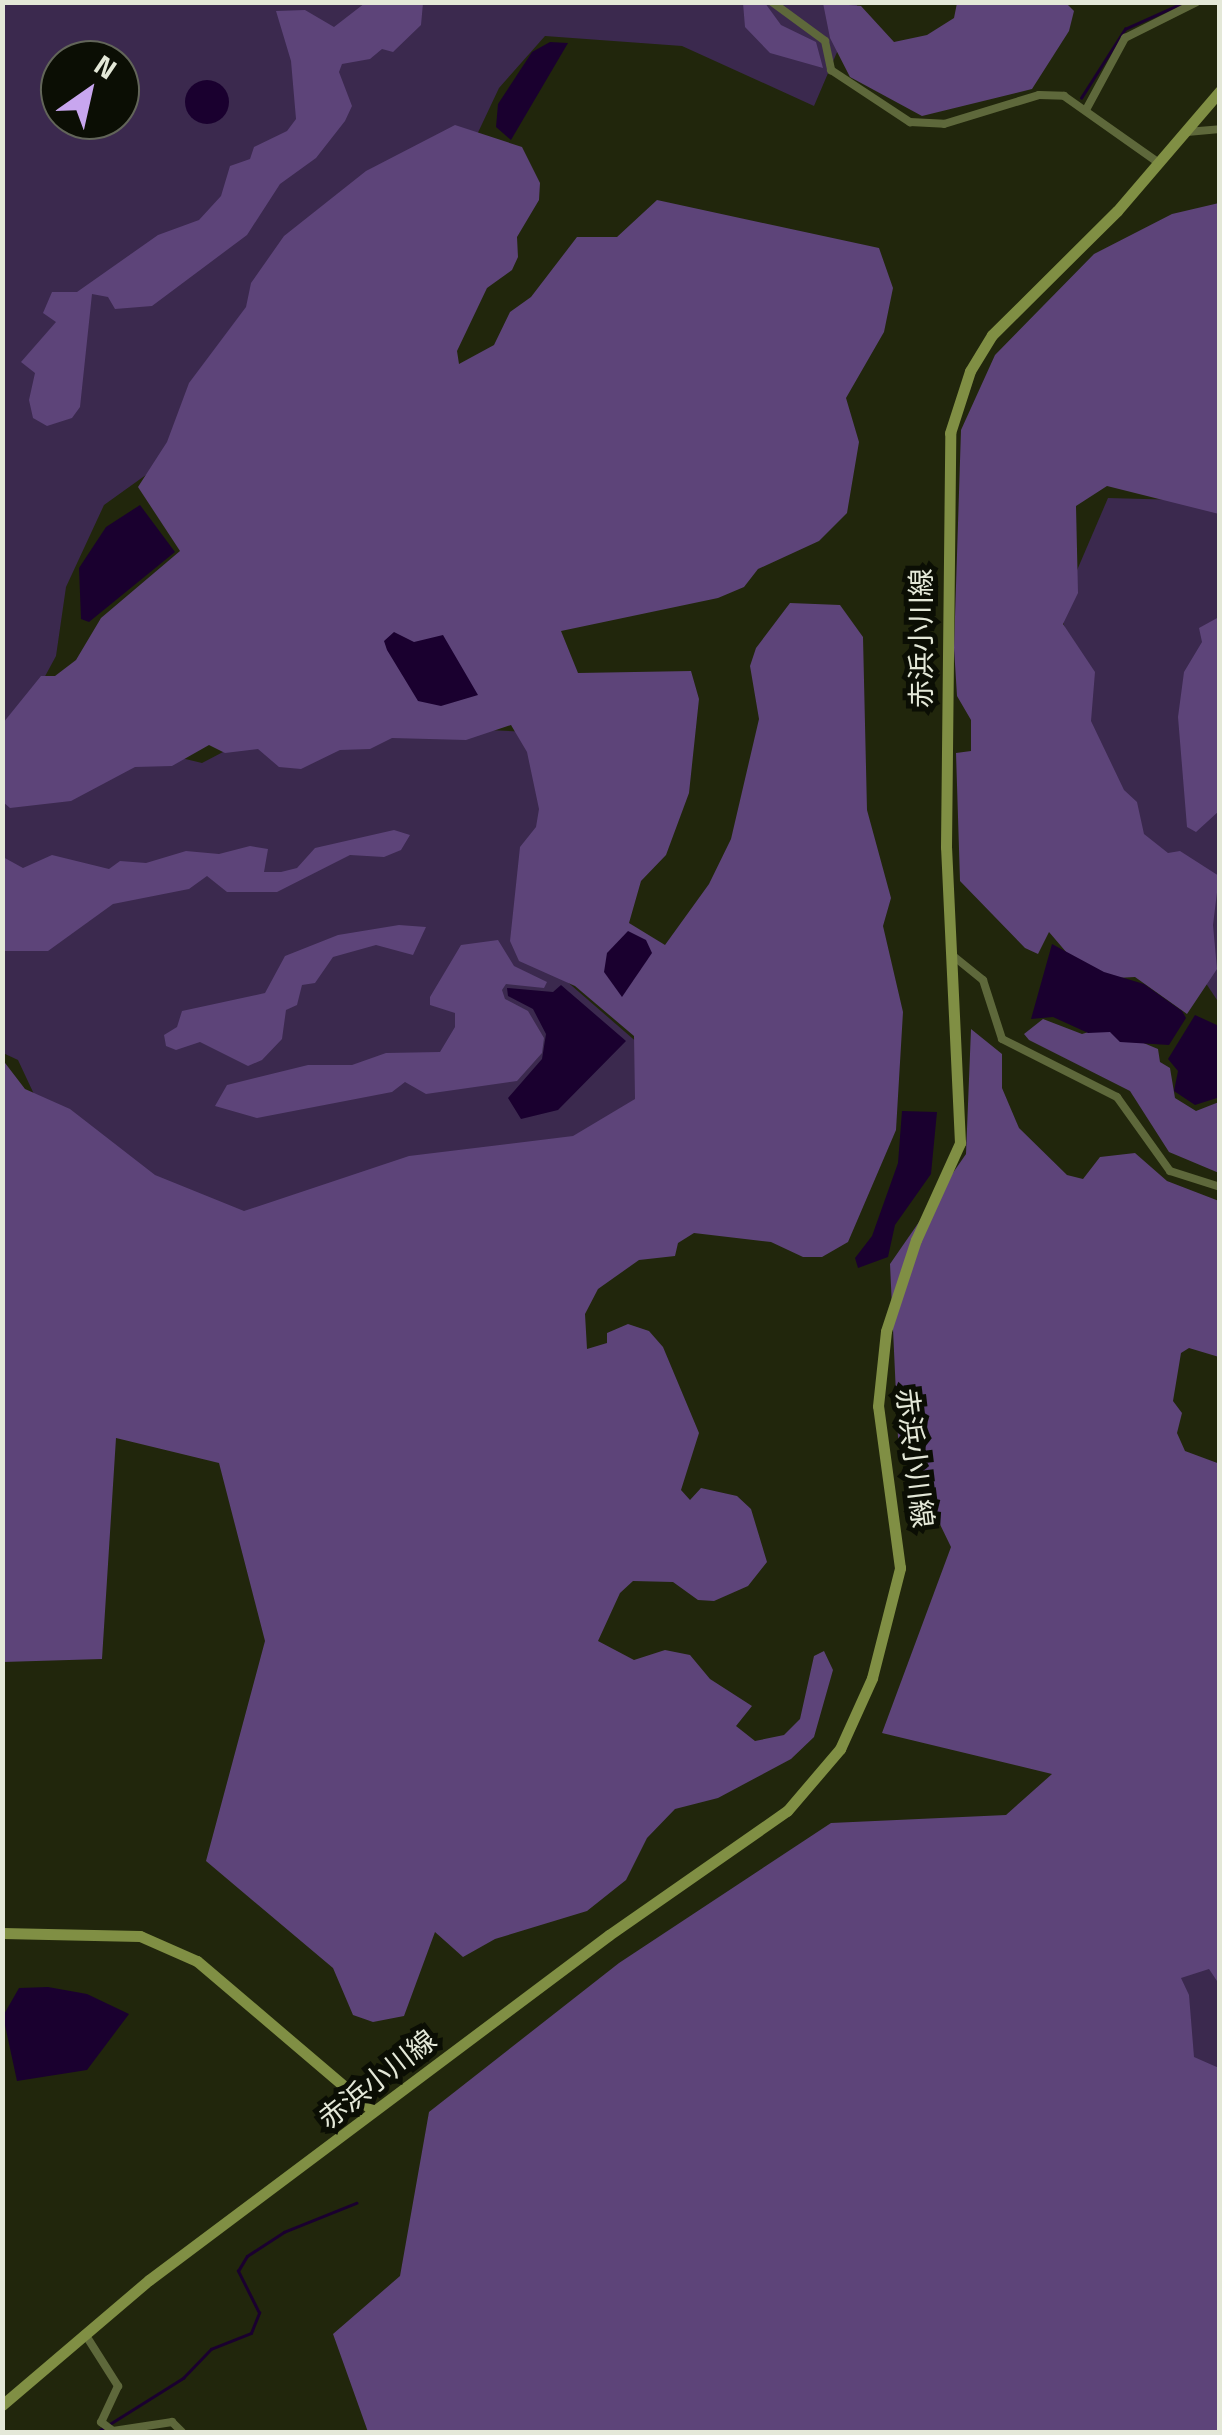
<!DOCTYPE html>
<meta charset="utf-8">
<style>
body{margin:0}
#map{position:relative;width:1222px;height:2435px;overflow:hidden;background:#21260c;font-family:"Titillium Web","Noto Sans JP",sans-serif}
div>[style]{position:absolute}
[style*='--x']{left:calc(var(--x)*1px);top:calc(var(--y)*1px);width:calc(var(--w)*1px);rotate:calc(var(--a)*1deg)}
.green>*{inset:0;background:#3b294e}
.forest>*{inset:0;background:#5d4479}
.water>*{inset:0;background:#1a002f}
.round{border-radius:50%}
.stream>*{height:2.5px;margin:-1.25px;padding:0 1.25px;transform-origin:1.25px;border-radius:1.25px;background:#1a002f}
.street>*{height:8px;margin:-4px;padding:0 4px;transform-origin:4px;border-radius:4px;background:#5e683b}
.secondary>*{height:11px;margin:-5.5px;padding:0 5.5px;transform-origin:5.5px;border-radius:5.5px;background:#808f44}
span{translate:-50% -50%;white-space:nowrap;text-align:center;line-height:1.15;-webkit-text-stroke:10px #0b0e04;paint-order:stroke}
.street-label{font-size:28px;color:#e4e8d8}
.frame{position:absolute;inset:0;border:5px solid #e4e8d8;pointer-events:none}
.north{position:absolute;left:40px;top:40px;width:100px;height:100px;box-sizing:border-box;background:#0b0e04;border:2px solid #626559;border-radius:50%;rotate:34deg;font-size:28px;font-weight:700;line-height:40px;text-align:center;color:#e4e8d8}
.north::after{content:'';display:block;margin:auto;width:35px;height:45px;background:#c8a6ef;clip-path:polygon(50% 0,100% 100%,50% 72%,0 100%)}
</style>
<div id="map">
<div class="green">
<div style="clip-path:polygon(evenodd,3px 3px,858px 3px,814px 106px,682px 46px,545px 36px,499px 88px,474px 141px,157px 467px,104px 505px,66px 587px,56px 656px,3px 754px,3px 3px,60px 60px,120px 60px,120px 120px,60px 120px,60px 60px)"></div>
<div style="clip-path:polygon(1108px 498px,1219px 501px,1219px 1003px,1127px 864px,1060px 610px)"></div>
<div style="clip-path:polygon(282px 721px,530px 732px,545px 780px,549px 966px,647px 1051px,640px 1098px,570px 1144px,235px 1235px,40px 1107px,18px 1060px,3px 1053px,3px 803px,94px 737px,202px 763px)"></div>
<div style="clip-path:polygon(1171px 1958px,1219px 1967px,1219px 2104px,1199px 2094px)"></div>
</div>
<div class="forest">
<div style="clip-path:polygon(365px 3px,423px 3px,421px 25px,393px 52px,382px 49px,370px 59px,342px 64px,339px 72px,352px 106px,345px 121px,316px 158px,280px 184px,247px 235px,152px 306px,115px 309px,108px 297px,92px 294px,80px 407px,72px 418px,47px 426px,33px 418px,29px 400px,35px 373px,21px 362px,56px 322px,43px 313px,52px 292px,77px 292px,158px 235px,199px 220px,221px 196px,230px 166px,250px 159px,254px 147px,287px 131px,296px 119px,291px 61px,276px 11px,305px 10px,334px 27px)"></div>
<div style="clip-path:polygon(743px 3px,765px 3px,781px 25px,816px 42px,823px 68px,770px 53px,745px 27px)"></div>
<div style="clip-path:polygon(823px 3px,861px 6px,894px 42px,927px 35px,954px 18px,957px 3px,1066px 3px,1074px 11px,1069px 31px,1032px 89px,922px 116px,850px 77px,830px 38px)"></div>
<div style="clip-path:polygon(455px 125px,522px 147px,540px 183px,539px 200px,517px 237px,518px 257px,512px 270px,487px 288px,457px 351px,459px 364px,494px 345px,510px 312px,531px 297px,577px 237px,617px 237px,657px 200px,879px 248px,893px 288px,884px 332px,846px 398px,859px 442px,847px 513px,819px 541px,758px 569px,744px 587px,718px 598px,561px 631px,578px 673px,691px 671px,699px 699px,689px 793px,666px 855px,641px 881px,629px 923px,665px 945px,709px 884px,731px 839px,759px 719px,750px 666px,756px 648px,790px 603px,840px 605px,863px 637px,867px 810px,891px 898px,883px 926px,903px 1012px,896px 1130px,848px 1242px,822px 1257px,803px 1257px,771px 1242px,694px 1233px,678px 1243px,675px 1256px,639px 1260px,598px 1289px,585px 1314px,587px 1349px,607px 1343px,607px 1333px,628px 1324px,649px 1331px,663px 1347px,699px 1433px,681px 1490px,690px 1500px,701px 1488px,737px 1496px,751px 1509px,767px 1562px,748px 1586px,714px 1601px,698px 1600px,673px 1582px,633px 1581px,620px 1593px,598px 1641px,634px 1660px,665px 1650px,690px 1655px,710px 1679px,752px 1706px,736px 1726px,755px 1741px,784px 1735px,800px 1719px,814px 1656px,824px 1651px,833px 1670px,814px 1737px,791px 1759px,718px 1798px,675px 1809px,647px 1838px,626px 1880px,587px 1911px,495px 1939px,463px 1957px,435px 1932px,404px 2016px,373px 2022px,353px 2015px,333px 1968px,206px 1861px,265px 1641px,219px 1463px,116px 1438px,102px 1659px,3px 1662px,2px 1059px,25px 1089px,70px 1109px,155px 1175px,244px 1211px,409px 1156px,573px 1136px,635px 1099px,634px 1036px,575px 986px,519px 961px,510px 941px,520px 847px,536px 827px,539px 809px,527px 752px,511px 725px,466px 740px,392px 738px,370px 749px,340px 750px,301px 769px,279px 767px,258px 749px,225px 753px,209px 745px,172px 766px,135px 767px,71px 801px,10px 808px,3px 802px,3px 723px,41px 676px,55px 676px,76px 660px,101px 618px,180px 551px,138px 487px,167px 442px,189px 383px,246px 307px,251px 283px,284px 236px,366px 171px)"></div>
<div style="clip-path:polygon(1219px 203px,1219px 514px,1107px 486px,1076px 506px,1078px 593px,1063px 624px,1095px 672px,1091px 721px,1124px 790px,1137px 802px,1144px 834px,1168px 853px,1180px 851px,1219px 876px,1213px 925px,1217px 969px,1187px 1014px,1135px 977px,1116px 978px,1073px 960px,1049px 932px,1038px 954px,1025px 948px,960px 881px,956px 753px,971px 751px,971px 720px,957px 696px,954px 648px,961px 430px,995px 355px,1094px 254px,1172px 214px)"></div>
<div style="clip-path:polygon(1219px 617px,1219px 811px,1196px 832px,1187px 827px,1178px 717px,1184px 672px,1202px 642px,1199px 628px)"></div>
<div style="clip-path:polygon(394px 830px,410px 835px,401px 850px,384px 857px,350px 855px,277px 892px,227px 892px,207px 876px,189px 889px,113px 904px,48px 951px,3px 951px,3px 857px,23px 868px,52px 855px,109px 869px,120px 861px,146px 863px,186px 851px,219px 854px,250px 846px,268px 849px,264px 872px,281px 872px,297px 868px,315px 848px)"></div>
<div style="clip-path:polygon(399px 925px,426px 927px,413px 955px,376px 945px,333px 957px,315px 983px,302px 985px,297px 1005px,286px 1010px,282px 1039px,262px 1060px,248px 1066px,200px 1042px,176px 1050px,166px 1046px,164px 1035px,177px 1027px,182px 1011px,265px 993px,285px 956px,338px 935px)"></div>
<div style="clip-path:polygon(498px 940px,514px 966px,547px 982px,544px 988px,506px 984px,502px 990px,505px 999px,528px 1011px,544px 1038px,542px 1053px,517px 1081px,426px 1094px,405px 1082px,392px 1092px,257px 1118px,215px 1106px,227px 1085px,308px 1065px,352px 1065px,386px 1053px,440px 1052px,455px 1027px,455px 1013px,430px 1005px,430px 997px,461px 945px)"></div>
<div style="clip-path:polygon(1043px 1019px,1082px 1034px,1105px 1027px,1158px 1049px,1160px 1062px,1170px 1068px,1175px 1098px,1196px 1111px,1219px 1102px,1219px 1173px,1169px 1152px,1130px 1091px,1029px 1040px,1024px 1034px)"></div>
<div style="clip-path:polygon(971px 1029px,1002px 1054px,1002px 1088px,1019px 1128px,1067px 1175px,1083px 1179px,1100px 1157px,1135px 1153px,1167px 1181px,1219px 1201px,1219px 1357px,1189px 1348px,1181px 1353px,1173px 1401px,1182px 1413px,1177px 1433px,1185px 1451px,1220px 1464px,1219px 1984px,1209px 1969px,1181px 1978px,1189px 1995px,1194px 2057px,1219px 2068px,1219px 2432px,368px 2432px,333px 2334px,400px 2276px,429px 2112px,619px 1963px,831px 1823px,1006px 1815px,1052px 1774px,882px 1733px,951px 1547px,898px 1438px,890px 1264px,966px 1154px)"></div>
</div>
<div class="water">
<div style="clip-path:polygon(550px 42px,568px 43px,511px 140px,496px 127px,498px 104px,532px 52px)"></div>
<div class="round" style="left:185px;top:80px;width:44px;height:44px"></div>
<div style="clip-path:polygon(140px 505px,175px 552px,89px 622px,81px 619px,79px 568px,106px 527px)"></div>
<div style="clip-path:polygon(394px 632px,414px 642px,443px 635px,478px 695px,441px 706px,418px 701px,387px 650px,384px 641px)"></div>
<div style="clip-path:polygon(628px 931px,646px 940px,652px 953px,622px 997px,604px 972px,607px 953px)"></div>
<div style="clip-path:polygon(1052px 944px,1104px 972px,1144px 984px,1182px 1011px,1186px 1018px,1169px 1045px,1120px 1042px,1110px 1032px,1088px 1033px,1053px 1017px,1031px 1019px)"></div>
<div style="clip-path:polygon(561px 985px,626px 1041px,558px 1110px,521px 1119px,508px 1098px,542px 1059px,546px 1034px,533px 1009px,508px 996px,507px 988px,553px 992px)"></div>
<div style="clip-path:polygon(1195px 1015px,1219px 1026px,1220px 1097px,1195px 1105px,1174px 1091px,1178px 1071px,1168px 1059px)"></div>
<div style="clip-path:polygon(902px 1111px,937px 1112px,931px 1174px,895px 1225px,888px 1257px,858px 1268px,855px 1258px,872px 1236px,898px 1163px)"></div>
<div style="clip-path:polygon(48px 1987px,87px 1994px,129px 2014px,87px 2070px,17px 2081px,3px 2016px,19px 1988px)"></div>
</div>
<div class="stream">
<div style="--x:1081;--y:98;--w:82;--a:-57.5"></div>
<div style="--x:1125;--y:29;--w:66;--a:-24.2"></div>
<div style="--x:97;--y:2432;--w:102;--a:-32.1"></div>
<div style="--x:183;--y:2378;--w:40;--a:-46"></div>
<div style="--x:211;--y:2349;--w:43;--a:-21.8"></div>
<div style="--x:251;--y:2333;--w:22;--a:-68"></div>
<div style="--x:259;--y:2313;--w:47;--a:-116.6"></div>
<div style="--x:238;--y:2271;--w:17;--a:-59"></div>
<div style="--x:247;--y:2256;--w:44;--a:-33"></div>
<div style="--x:284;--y:2232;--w:78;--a:-21.9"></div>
</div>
<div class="street">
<div style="--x:772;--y:2;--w:66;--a:36.3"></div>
<div style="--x:825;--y:41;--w:30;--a:78"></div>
<div style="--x:831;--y:70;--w:95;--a:33.4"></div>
<div style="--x:910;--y:122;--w:34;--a:3"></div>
<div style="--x:944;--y:124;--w:99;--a:-17"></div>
<div style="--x:1039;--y:95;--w:25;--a:2"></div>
<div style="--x:1064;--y:96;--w:116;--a:35.2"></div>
<div style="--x:1087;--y:108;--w:80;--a:-61.5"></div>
<div style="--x:1125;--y:38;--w:80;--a:-26.6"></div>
<div style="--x:1187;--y:132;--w:33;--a:-5"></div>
<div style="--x:952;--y:955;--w:40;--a:39"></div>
<div style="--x:983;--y:980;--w:62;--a:72.1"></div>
<div style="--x:1002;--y:1039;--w:129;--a:26.8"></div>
<div style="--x:1117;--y:1097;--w:91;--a:54.4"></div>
<div style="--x:1170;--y:1171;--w:52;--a:17.7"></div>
<div style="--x:85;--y:2334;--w:62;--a:57.6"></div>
<div style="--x:118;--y:2386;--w:40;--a:115"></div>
<div style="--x:101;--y:2422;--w:15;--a:37"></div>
<div style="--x:113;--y:2431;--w:60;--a:-8.7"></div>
<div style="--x:172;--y:2422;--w:14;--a:45"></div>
</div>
<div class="secondary">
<div style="--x:2;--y:1933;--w:138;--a:1.2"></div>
<div style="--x:140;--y:1936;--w:62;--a:23.7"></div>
<div style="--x:197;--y:1961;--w:231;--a:40.4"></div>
<div style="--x:2;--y:2405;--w:193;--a:-40.4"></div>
<div style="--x:149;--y:2280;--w:575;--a:-36.87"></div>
<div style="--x:609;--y:1935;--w:217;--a:-34.9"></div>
<div style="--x:787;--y:1811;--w:82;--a:-49.5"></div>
<div style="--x:840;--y:1749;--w:78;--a:-65.7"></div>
<div style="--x:872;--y:1678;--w:114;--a:-75.7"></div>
<div style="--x:900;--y:1568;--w:163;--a:-97.7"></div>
<div style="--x:878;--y:1406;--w:75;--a:-83.9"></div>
<div style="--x:886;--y:1331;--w:96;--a:-71.8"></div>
<div style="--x:916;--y:1240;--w:107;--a:-65.6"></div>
<div style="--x:960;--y:1143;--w:296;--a:-92.7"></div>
<div style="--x:946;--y:847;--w:414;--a:-89.4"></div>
<div style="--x:950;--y:433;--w:65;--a:-72.1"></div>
<div style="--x:970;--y:371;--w:42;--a:-58.6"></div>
<div style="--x:992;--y:335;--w:176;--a:-44.8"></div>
<div style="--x:1117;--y:211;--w:158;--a:-49.4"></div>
</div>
<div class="street-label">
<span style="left:921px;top:638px;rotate:-90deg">赤浜小川線</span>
<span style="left:915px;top:1458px;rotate:83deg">赤浜小川線</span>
<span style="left:377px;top:2079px;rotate:-38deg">赤浜小川線</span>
</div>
<div class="frame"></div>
<div class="north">N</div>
</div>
